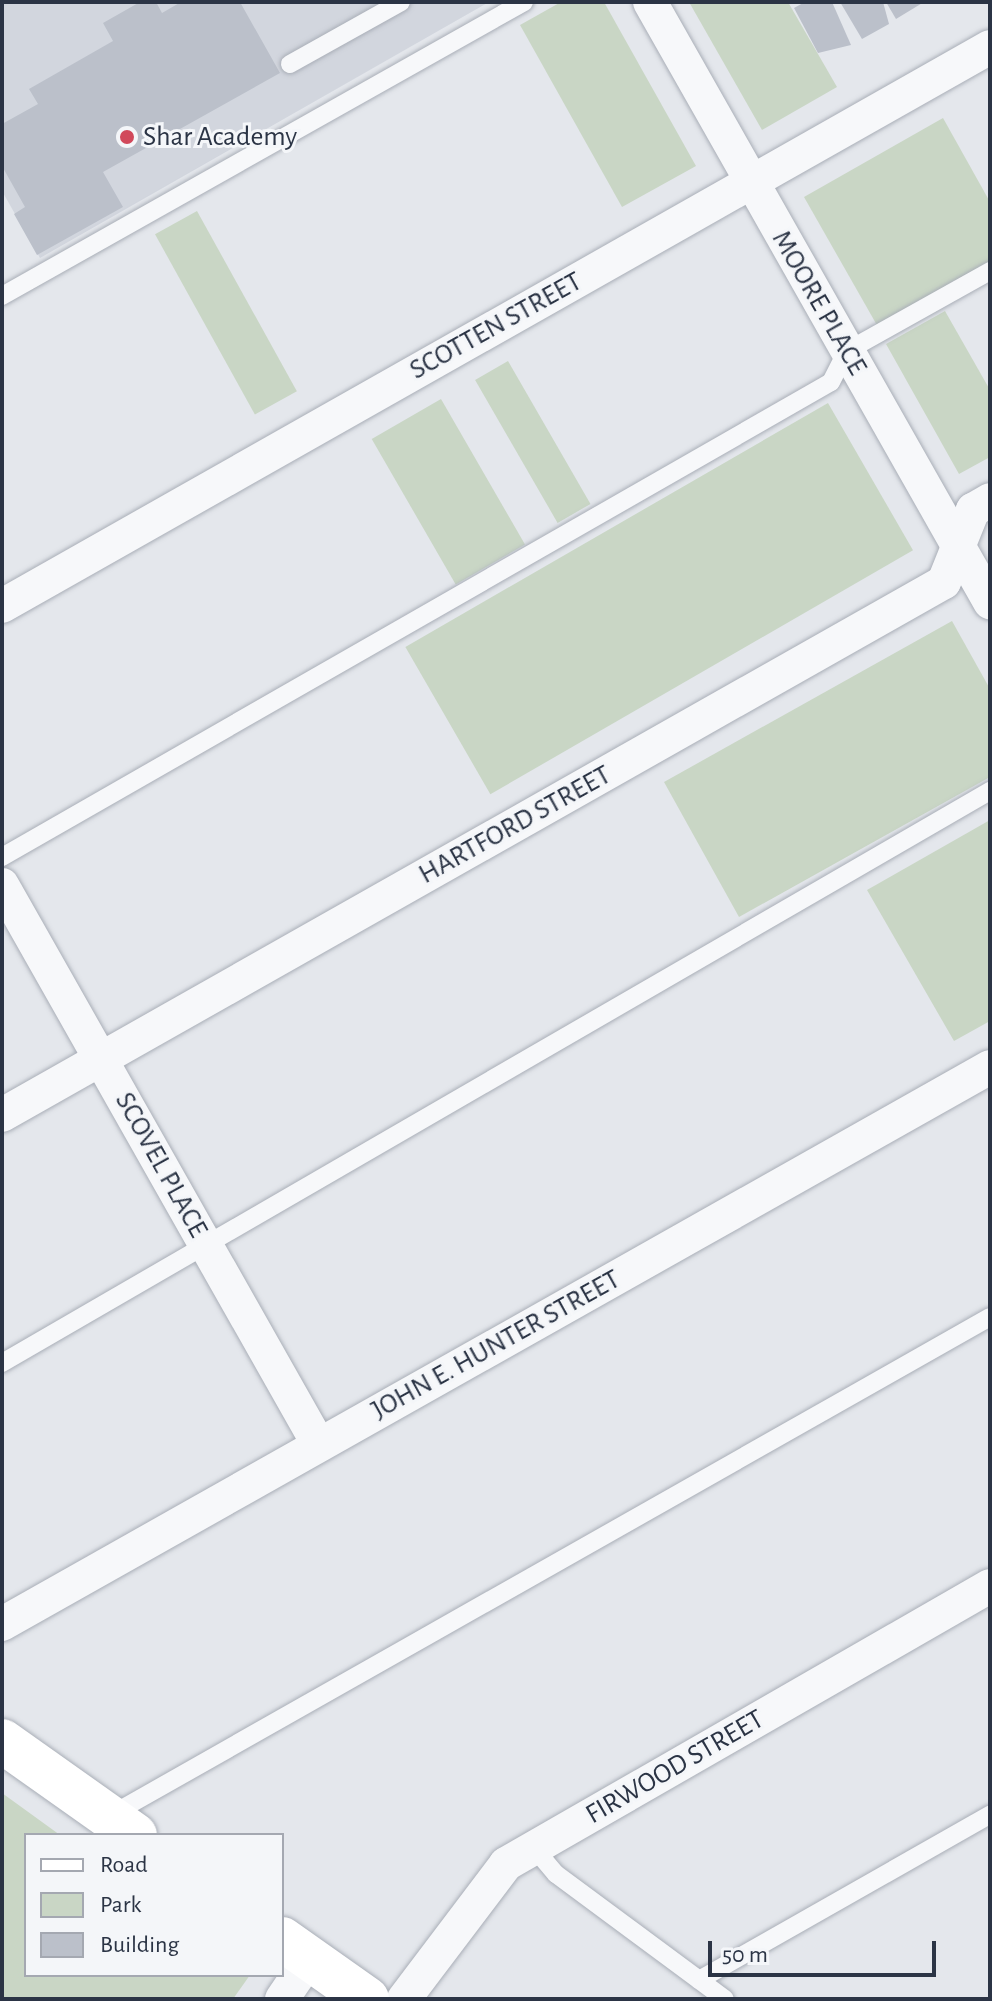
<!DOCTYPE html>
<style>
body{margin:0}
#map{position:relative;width:992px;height:2001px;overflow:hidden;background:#e4e7ec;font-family:"Alegreya Sans",sans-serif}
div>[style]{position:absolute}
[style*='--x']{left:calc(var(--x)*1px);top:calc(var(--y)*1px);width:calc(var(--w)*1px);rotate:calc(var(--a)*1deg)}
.built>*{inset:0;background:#d2d6de}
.green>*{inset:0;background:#c9d6c5;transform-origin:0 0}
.building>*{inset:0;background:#bbc0ca}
.roads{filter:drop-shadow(0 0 2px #a9aeb7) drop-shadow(0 0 2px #a9aeb7)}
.lane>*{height:18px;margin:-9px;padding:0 9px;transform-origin:9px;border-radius:9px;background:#f7f8fa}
.street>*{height:34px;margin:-17px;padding:0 17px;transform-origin:17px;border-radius:17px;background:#f7f8fa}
.secondary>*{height:44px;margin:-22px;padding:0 22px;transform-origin:22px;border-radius:22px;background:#fff}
.dots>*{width:22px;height:22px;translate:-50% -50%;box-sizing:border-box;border:4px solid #f4f6f9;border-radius:50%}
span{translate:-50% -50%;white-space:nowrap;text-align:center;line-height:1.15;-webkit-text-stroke:6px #f4f6f9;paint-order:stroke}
.poi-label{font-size:28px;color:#2b3445}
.left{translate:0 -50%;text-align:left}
.street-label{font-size:28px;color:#2b3445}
.frame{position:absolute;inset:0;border:4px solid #2b3445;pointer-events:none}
.legend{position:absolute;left:24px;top:1833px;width:260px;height:144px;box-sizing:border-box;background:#f4f6f9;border:2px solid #a4a8b1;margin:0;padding:10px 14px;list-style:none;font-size:24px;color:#2b3445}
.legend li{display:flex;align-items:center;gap:16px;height:40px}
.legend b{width:40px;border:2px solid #a4a8b1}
.scale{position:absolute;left:708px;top:1941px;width:228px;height:36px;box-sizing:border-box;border:4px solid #2b3445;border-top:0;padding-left:10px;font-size:24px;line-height:28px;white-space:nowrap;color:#2b3445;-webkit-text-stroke:6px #f4f6f9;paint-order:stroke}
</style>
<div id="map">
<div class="built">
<div style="clip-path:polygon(2px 2px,489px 2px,40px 258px,2px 191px)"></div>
</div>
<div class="green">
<div style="clip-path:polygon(561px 2px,604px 2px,696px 166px,622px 207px,520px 25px)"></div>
<div style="clip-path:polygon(689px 2px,788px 2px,837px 87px,762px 130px)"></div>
<div style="clip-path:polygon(943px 118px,990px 202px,990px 262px,878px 327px,804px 197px)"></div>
<div style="left:197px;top:211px;width:206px;height:48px;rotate:61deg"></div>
<div style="clip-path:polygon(945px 311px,990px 390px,990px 457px,959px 474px,886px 344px)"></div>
<div style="left:508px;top:361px;width:165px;height:38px;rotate:60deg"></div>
<div style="left:441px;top:399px;width:168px;height:80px;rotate:60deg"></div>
<div style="left:828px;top:403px;width:170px;height:488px;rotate:60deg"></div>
<div style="clip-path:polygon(952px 621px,990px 689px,990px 777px,739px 917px,664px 782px)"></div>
<div style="clip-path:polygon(990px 820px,990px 1021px,954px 1041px,867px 890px)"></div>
<div style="clip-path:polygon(2px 1793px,60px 1835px,26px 1835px,26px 1975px,250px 1975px,233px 1999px,2px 1999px)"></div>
</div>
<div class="building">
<div style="clip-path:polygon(140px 2px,156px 2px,162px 13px,181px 2px,240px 2px,280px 73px,103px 172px,123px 207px,37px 255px,14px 214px,25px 207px,2px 166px,2px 124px,38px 104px,29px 89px,113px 41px,103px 23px)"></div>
<div style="clip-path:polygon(805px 2px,832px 2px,851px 45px,818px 53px,794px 8px)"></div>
<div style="clip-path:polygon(840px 2px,883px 2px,889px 24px,862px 39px)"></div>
<div style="clip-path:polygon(886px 2px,924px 2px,896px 19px)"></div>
</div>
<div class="roads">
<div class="lane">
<div style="--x:290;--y:64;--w:127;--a:-29.2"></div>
<div style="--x:2;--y:296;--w:599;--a:-29.39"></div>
<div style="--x:2;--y:857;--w:955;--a:-29.81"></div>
<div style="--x:831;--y:382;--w:35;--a:-63"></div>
<div style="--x:847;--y:351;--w:164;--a:-29.2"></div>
<div style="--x:2;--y:1363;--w:1142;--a:-30.07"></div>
<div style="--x:111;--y:1815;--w:1010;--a:-29.53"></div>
<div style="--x:534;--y:1848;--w:34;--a:50"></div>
<div style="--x:556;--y:1874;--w:210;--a:36.5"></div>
<div style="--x:699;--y:1980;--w:335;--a:-29.6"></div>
</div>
<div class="street">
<div style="--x:650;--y:2;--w:690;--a:60.46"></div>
<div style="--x:2;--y:606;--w:1135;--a:-29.5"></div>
<div style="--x:2;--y:885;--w:643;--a:60.49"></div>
<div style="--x:2;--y:1115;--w:1082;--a:-29.5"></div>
<div style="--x:944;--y:582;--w:78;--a:-68.1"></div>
<div style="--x:973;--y:510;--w:20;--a:-30"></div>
<div style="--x:2;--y:1624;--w:1134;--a:-29.41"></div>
<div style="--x:282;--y:1999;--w:50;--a:-55.7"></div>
<div style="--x:404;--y:1999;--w:169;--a:-52.9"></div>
<div style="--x:506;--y:1864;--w:558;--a:-29.87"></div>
</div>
<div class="secondary">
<div style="--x:2;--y:1741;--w:163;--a:35.3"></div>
<div style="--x:282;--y:1939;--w:104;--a:35.2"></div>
</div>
</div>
<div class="dots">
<div style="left:127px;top:137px;background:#d1495b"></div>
</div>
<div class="poi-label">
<span class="left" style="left:143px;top:137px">Shar Academy</span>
</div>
<div class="street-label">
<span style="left:819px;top:303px;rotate:60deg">MOORE PLACE</span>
<span style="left:496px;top:326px;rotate:-29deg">SCOTTEN STREET</span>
<span style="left:515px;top:825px;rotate:-29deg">HARTFORD STREET</span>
<span style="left:161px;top:1165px;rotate:61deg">SCOVEL PLACE</span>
<span style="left:496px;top:1345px;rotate:-29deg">JOHN E. HUNTER STREET</span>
<span style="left:675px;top:1767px;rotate:-30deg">FIRWOOD STREET</span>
</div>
<div class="frame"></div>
<ul class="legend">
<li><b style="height:10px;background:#fff"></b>Road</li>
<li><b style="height:22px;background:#c9d6c5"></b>Park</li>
<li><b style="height:22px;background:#bbc0ca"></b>Building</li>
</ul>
<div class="scale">50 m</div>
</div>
